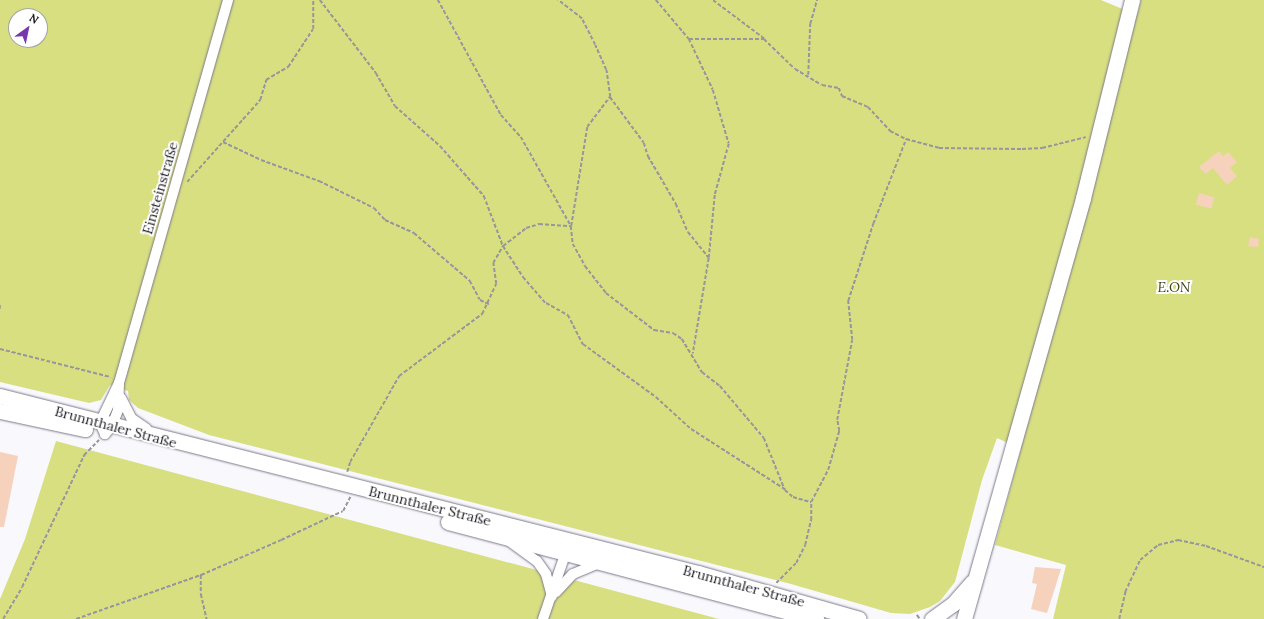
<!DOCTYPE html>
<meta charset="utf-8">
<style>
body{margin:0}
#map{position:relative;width:1264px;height:619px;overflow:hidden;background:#f9f8fc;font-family:Lora,serif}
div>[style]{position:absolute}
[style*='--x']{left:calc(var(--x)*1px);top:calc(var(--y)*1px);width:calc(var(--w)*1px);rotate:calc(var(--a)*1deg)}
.green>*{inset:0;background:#d8df81}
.building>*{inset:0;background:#f6d1bc;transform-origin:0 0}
.path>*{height:1.5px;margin-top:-0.75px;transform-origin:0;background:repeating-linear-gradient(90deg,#97969b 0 4px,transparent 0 6px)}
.roads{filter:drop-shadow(0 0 1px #7c7889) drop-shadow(0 0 1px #7c7889)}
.street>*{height:10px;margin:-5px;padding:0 5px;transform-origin:5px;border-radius:5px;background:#fff}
.secondary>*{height:15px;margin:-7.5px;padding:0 7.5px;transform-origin:7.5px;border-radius:7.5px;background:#fff}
span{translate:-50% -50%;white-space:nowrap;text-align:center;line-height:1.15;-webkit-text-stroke:4px #fff;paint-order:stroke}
.street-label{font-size:14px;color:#1c1b21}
.park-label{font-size:14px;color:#414318;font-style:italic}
.north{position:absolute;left:8px;top:8px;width:40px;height:40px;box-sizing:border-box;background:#fff;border:1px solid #a4a4a6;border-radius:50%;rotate:33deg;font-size:11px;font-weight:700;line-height:16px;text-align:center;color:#1c1b21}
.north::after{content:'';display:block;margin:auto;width:14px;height:18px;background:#7738ad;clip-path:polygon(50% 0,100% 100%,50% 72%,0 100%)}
</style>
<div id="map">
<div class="green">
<div style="clip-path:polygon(evenodd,0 0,1101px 0,1137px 15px,1141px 0,1264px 0,1264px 619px,1053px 619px,1066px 565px,995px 545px,1021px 449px,997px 438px,982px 480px,955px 582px,940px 601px,930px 607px,910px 614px,891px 613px,791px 584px,209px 435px,138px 408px,129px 400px,128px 391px,110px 385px,101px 400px,89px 403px,0 382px,0 0,16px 16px,40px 16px,40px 40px,16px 40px,16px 16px)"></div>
<div style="clip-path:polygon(56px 441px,719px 619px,0 619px,0 599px,25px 539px)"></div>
</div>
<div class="building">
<div style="clip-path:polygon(1219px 151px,1223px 156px,1228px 152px,1237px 162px,1230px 168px,1237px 176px,1227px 185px,1213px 168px,1206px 174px,1199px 167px)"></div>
<div style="left:1199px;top:193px;width:16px;height:12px;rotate:15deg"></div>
<div style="clip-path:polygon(1250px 237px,1259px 239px,1258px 247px,1248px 246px)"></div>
<div style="clip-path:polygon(0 452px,18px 456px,4px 527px,0 527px)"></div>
<div style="clip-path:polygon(1035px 567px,1061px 569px,1047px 613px,1031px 609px,1037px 584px,1032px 583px)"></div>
</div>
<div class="path">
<div style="--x:320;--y:0;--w:92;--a:52.5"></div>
<div style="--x:376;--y:73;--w:38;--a:60"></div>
<div style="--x:395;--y:106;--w:60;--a:41.6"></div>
<div style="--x:440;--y:146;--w:67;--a:48.7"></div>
<div style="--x:484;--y:196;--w:53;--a:69.2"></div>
<div style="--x:503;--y:246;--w:37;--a:57"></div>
<div style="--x:523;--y:277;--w:35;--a:49"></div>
<div style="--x:546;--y:303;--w:25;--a:29"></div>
<div style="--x:568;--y:315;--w:33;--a:63"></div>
<div style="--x:583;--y:344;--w:90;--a:36"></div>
<div style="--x:656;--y:397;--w:47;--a:42.4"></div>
<div style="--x:691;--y:429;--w:112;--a:32.6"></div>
<div style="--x:438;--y:0;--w:131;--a:61.3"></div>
<div style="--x:501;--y:115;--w:30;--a:48"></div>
<div style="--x:521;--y:137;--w:102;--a:60.7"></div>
<div style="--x:571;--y:226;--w:18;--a:84"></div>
<div style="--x:573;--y:244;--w:25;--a:61"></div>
<div style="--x:585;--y:266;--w:34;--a:52"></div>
<div style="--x:606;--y:293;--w:61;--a:37.6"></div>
<div style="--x:654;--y:330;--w:19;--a:9"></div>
<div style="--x:673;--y:333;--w:11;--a:34"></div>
<div style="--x:682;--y:339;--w:39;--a:59"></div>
<div style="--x:702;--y:372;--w:23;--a:38"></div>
<div style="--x:720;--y:386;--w:68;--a:49.8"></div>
<div style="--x:764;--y:438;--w:56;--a:68"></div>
<div style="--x:785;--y:490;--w:11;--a:41"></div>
<div style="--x:793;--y:497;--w:19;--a:16"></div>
<div style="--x:811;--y:502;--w:36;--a:-62"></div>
<div style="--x:828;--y:470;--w:41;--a:-74.2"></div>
<div style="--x:839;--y:431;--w:11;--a:-100"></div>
<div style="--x:837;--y:420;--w:81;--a:-79.4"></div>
<div style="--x:852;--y:340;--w:39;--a:-96"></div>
<div style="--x:848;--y:301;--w:81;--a:-72"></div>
<div style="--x:873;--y:224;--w:91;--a:-68.8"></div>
<div style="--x:656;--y:0;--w:51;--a:49.8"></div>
<div style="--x:689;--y:39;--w:56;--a:64.8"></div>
<div style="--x:713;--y:90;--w:56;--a:73.5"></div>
<div style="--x:729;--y:144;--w:53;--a:105.4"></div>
<div style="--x:715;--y:195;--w:63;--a:95.4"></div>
<div style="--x:709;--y:258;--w:97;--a:99.5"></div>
<div style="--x:689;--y:39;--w:75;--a:0"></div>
<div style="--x:764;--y:39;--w:65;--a:-143.1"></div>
<div style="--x:764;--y:39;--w:43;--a:44.1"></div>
<div style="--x:795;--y:69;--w:31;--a:31"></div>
<div style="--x:822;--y:85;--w:17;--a:10"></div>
<div style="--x:839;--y:88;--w:9;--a:69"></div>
<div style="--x:842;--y:96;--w:28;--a:23"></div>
<div style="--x:868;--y:107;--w:33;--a:47"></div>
<div style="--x:890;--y:131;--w:18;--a:27"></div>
<div style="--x:906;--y:139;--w:34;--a:15"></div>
<div style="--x:939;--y:148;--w:83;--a:0.7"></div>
<div style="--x:1022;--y:149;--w:20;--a:-3"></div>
<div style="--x:1042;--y:148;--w:45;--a:-14"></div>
<div style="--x:808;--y:75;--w:51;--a:-87.8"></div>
<div style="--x:810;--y:24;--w:25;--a:-74"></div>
<div style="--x:610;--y:97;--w:57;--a:53.5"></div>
<div style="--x:644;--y:143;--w:14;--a:73"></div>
<div style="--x:648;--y:156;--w:56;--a:59.7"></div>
<div style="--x:676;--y:204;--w:30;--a:67"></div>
<div style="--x:688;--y:232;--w:33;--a:51"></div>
<div style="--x:223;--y:142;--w:42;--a:25.3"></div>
<div style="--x:261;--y:160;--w:62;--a:19.9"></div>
<div style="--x:319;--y:181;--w:61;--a:26.1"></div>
<div style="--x:374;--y:208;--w:16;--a:47"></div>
<div style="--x:385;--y:220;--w:32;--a:24"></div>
<div style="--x:414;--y:233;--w:74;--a:40.6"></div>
<div style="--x:470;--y:281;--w:21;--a:62"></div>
<div style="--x:480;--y:300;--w:10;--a:24"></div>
<div style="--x:187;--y:182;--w:110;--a:-48.3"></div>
<div style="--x:260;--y:100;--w:21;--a:-73"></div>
<div style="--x:266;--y:80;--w:26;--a:-31"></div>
<div style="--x:288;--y:67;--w:45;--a:-56.7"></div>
<div style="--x:313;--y:29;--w:29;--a:-90"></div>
<div style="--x:0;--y:305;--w:4;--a:90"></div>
<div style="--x:0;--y:349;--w:114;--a:14.2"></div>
<div style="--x:347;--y:472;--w:10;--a:-73"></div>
<div style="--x:350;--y:462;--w:99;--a:-60.3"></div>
<div style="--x:399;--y:376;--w:104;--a:-36.8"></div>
<div style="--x:482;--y:314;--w:33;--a:-65"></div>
<div style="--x:496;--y:284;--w:21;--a:-98"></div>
<div style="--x:493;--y:263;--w:20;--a:-60"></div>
<div style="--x:503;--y:246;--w:29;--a:-38"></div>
<div style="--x:526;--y:228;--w:14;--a:-17"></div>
<div style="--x:539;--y:224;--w:32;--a:4"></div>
<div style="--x:571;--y:226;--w:100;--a:-80.8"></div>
<div style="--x:587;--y:127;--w:38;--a:-53"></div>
<div style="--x:610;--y:97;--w:27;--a:-98"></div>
<div style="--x:606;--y:70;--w:27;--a:-114"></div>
<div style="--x:595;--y:45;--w:29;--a:-117"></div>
<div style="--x:582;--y:19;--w:31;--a:-142"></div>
<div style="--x:201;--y:575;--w:19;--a:90"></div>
<div style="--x:201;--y:594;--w:26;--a:77"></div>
<div style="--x:776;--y:583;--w:28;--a:-45"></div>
<div style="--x:796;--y:563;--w:20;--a:-63"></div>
<div style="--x:805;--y:545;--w:26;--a:-77"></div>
<div style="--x:811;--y:520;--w:18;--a:-90"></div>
<div style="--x:917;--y:615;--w:5;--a:53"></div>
<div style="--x:3;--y:619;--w:37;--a:-59"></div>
<div style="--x:22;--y:587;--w:146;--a:-64.8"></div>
<div style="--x:84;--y:455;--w:21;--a:-45"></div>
<div style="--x:76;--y:619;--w:133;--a:-19.4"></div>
<div style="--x:201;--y:575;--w:87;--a:-23.6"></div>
<div style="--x:281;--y:540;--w:68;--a:-25.1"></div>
<div style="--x:343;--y:511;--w:16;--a:-63"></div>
<div style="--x:1119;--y:619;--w:28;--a:-77"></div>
<div style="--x:1125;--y:592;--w:35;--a:-65"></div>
<div style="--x:1140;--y:560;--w:23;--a:-40"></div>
<div style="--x:1158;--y:545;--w:21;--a:-14"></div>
<div style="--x:1178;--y:540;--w:29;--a:12"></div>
<div style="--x:1206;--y:546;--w:62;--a:19.9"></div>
</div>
<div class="roads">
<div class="street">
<div style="--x:119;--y:383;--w:27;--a:92"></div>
<div style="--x:118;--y:410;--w:17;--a:111"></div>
<div style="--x:112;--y:426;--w:11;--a:131"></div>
<div style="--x:105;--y:434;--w:12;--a:-114"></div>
<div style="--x:100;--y:423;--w:44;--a:-64.6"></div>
<div style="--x:119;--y:383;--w:398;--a:-74.1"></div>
<div style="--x:121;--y:398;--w:22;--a:63"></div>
<div style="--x:131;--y:418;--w:19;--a:35"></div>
<div style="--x:505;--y:538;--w:39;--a:36"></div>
<div style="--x:537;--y:561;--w:16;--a:55"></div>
<div style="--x:546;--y:574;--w:23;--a:75"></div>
<div style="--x:556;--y:592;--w:25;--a:-47"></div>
<div style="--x:573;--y:574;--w:28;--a:-23"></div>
<div style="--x:543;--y:619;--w:74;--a:-71.1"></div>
</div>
<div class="secondary">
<div style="--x:0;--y:396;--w:720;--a:14.23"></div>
<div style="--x:698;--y:573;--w:167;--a:15.9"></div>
<div style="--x:0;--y:411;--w:87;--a:12"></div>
<div style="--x:448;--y:522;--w:381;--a:14.8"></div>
<div style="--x:932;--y:619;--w:26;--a:-36"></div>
<div style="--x:953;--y:604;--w:29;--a:-49"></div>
<div style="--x:964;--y:619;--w:437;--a:-74.2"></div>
<div style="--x:1083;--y:198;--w:204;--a:-76.1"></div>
</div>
</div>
<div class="street-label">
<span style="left:160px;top:188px;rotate:-74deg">Einsteinstraße</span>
<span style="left:116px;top:427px;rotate:15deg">Brunnthaler Straße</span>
<span style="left:430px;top:506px;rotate:14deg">Brunnthaler Straße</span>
<span style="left:744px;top:586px;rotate:15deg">Brunnthaler Straße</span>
</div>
<div class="park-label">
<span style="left:1174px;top:287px">E.ON</span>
</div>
<div class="north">N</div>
</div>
